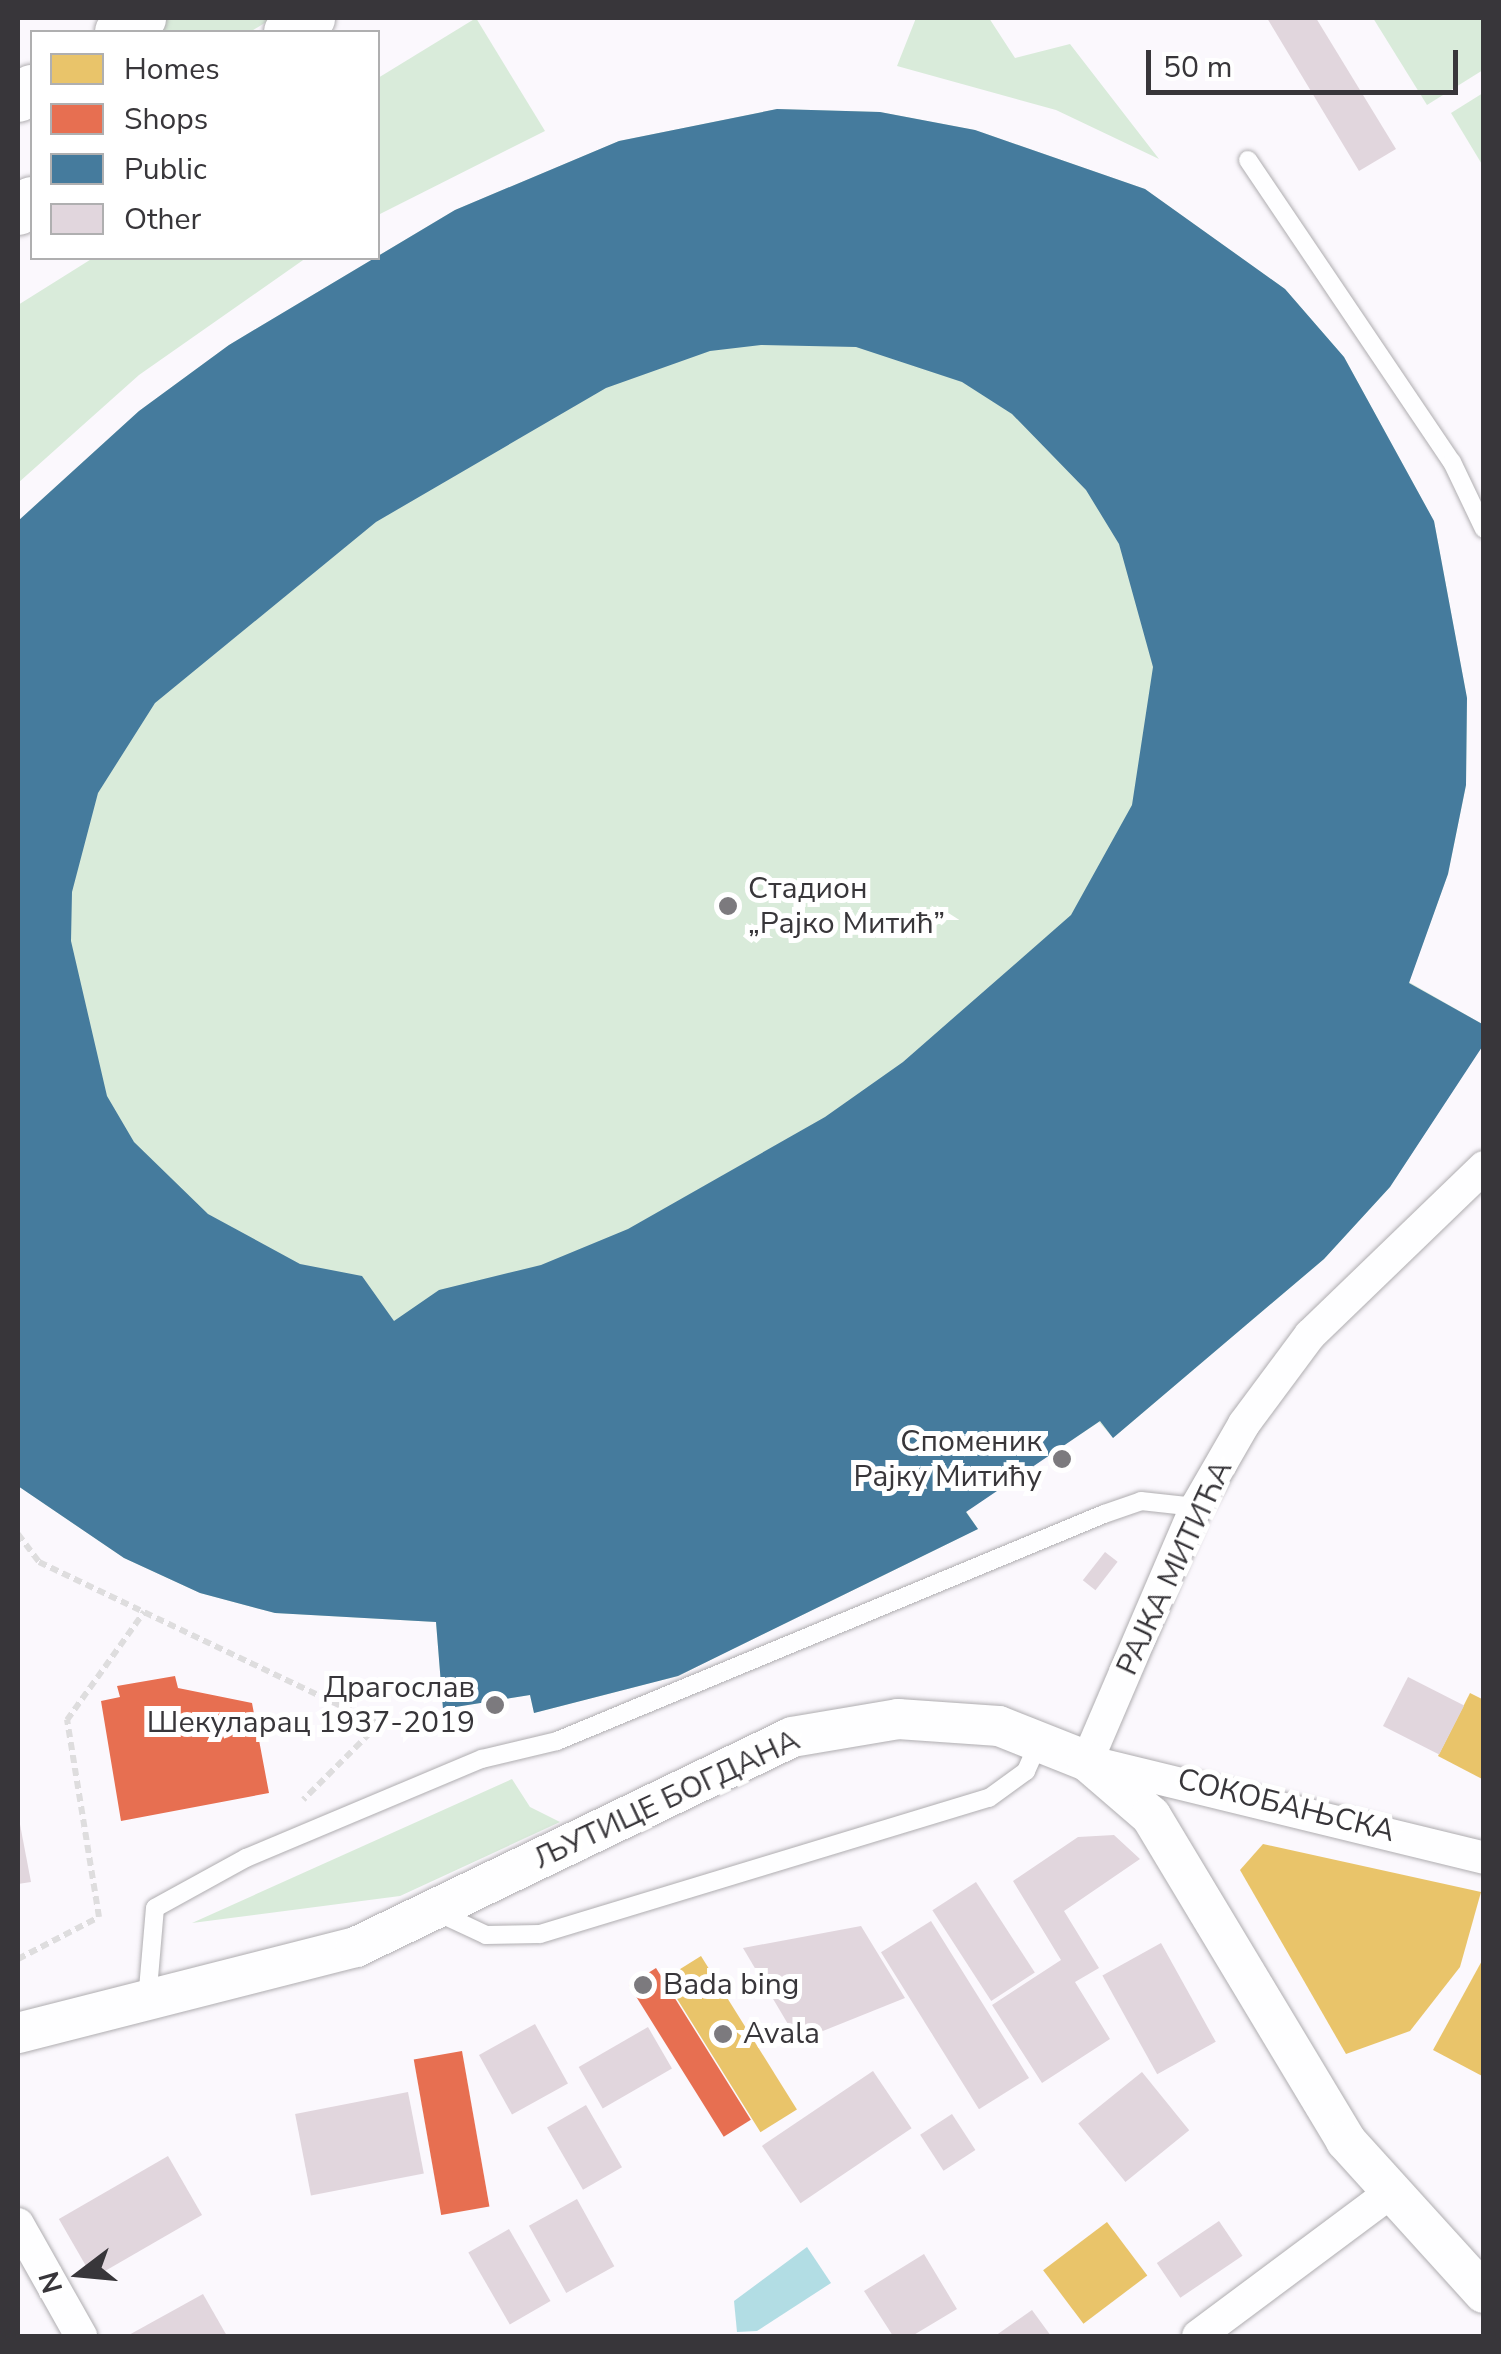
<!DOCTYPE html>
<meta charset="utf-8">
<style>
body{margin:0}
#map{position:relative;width:1501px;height:2354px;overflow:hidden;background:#fbf8fd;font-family:"Nunito Sans",sans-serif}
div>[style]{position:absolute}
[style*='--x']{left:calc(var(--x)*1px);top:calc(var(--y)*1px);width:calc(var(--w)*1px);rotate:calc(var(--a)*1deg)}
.green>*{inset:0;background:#d9ebda}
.water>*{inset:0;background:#b2dde4}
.homes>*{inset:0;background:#e9c46a;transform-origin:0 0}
.shops>*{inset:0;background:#e76f51;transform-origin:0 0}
.public>*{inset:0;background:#457b9d}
.building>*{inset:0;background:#e1d6dd;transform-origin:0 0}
.path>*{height:6px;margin-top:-3px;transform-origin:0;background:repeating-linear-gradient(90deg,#deddde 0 8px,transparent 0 13px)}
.roads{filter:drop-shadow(0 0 2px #afadb0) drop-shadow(0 0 2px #afadb0)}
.service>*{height:18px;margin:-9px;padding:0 9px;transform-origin:9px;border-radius:9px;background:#fefeff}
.minor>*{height:32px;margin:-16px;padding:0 16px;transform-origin:16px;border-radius:16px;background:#fefeff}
.tertiary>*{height:40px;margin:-20px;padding:0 20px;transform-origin:20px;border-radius:20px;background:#fefeff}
.secondary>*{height:48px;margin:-24px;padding:0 24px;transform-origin:24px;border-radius:24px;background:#fefeff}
.dots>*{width:28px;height:28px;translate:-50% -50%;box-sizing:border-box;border:5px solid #fff;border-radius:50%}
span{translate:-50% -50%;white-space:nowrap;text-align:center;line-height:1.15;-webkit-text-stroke:10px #fff;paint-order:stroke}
.poi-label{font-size:30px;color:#38363a}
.left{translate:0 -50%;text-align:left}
.right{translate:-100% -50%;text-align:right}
.street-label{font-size:30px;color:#38363a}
.frame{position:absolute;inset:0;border:20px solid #38363a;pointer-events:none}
.legend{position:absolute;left:30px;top:30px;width:350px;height:230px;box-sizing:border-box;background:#fff;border:2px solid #afafb0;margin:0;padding:12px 18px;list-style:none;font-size:30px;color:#38363a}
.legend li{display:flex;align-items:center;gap:20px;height:50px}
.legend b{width:50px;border:2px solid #afafb0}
.north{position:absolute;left:30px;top:2224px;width:100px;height:100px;-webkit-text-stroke:8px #fff;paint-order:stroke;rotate:254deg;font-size:28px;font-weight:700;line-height:40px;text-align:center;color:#38363a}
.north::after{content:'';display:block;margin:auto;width:35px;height:45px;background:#38363a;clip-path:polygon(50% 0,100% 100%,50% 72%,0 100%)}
.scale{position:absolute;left:1146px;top:50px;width:312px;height:45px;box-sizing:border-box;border:5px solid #38363a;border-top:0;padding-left:12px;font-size:30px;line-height:35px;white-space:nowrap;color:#38363a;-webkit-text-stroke:8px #fff;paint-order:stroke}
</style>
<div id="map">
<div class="green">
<div style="clip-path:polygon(170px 18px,273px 18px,250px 32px,147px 32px)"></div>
<div style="clip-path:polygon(476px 18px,545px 131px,378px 215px,378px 78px)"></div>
<div style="clip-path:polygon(916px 18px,989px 18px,1015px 58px,1070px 44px,1159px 159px,1056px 110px,897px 66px)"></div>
<div style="clip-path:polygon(1373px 18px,1483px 18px,1483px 70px,1427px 105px)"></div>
<div style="clip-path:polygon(1483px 93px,1483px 166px,1451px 113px)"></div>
<div style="clip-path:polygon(777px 109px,880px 112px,975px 130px,1145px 189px,1285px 289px,1344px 357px,1434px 521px,1467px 698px,1466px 785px,1448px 874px,1409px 982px,1484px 1025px,1483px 1044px,1390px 1187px,1324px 1259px,1113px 1438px,1099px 1422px,966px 1511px,978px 1529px,678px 1676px,534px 1713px,530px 1695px,443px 1709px,436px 1622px,275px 1613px,200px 1593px,124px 1558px,18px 1486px,18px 521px,139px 411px,229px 345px,455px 210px,619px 141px)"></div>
<div style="clip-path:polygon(93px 258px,306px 258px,139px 375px,18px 483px,18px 305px)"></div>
<div style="clip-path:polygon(512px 1779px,530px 1807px,560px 1822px,400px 1896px,192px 1923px)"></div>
</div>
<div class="water">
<div style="clip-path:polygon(807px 2247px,831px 2283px,757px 2331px,737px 2332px,734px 2301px)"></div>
</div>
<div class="homes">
<div style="clip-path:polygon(1470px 1693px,1484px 1700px,1484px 1780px,1438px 1756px)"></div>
<div style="clip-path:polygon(1263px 1844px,1481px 1892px,1460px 1967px,1410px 2031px,1346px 2054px,1240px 1870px)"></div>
<div style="left:701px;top:1956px;width:181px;height:43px;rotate:58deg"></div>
<div style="clip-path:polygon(1484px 1957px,1484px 2077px,1433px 2050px)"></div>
<div style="left:1107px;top:2222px;width:67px;height:80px;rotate:53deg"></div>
</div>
<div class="shops">
<div style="clip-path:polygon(175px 1676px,178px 1688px,252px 1703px,269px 1793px,121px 1821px,101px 1701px,120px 1697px,117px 1686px)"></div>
<div style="left:656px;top:1968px;width:179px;height:32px;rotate:58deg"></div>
<div style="left:462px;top:2051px;width:158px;height:49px;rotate:80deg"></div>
</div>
<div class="public">
<div style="clip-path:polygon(evenodd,777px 109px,880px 112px,975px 130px,1145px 189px,1285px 289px,1344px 357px,1434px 521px,1467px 698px,1466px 785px,1448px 874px,1409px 983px,1484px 1025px,1484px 1044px,1390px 1187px,1324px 1259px,1113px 1438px,1100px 1421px,966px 1512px,978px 1529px,678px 1676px,534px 1713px,530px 1695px,443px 1709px,436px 1622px,275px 1613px,200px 1593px,124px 1558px,18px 1486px,18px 521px,139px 411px,229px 345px,455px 210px,619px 141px,777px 109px,761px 345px,856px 347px,962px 382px,1012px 414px,1086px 490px,1119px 544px,1153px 667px,1132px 805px,1071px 915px,903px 1062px,825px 1117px,628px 1229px,541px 1265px,439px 1290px,394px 1321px,362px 1276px,300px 1264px,208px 1214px,134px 1142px,107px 1096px,71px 941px,72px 892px,98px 793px,155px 703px,376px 522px,606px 388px,710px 351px,761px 345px)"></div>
</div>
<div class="building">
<div style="clip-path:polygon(1267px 18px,1316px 18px,1396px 149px,1359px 171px)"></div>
<div style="left:1105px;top:1552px;width:16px;height:36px;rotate:38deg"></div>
<div style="left:1408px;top:1677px;width:63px;height:55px;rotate:27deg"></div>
<div style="clip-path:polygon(18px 1814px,31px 1882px,18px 1884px)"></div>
<div style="clip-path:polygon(1114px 1835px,1140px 1859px,1064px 1911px,1099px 1968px,1075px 1982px,1110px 2039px,1042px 2083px,992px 2005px,1061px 1960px,1013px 1881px,1078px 1837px)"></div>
<div style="left:976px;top:1882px;width:108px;height:52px;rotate:57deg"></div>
<div style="left:931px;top:1921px;width:185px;height:59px;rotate:58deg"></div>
<div style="clip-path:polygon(861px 1926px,905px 1998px,798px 2041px,743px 1948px)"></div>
<div style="left:1161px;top:1943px;width:113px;height:67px;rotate:61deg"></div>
<div style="left:535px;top:2024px;width:68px;height:64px;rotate:61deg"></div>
<div style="left:648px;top:2027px;width:48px;height:80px;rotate:60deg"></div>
<div style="left:873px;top:2071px;width:69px;height:134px;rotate:56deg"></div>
<div style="left:1142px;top:2072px;width:75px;height:82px;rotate:51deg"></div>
<div style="left:408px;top:2092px;width:83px;height:115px;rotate:79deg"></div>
<div style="left:586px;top:2105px;width:72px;height:45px;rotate:60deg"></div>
<div style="left:952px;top:2114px;width:43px;height:38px;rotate:57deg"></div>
<div style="left:168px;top:2156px;width:68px;height:126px;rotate:60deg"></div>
<div style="left:577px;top:2199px;width:77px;height:55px;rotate:61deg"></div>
<div style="left:1219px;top:2221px;width:42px;height:75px;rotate:56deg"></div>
<div style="left:509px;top:2229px;width:83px;height:47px;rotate:60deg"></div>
<div style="clip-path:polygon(924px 2254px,957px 2309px,912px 2336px,893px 2336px,864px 2291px)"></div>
<div style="clip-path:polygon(203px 2294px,227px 2336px,127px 2336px)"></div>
<div style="clip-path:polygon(1032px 2310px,1051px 2336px,995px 2336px)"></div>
</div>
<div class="path">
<div style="--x:18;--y:1534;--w:35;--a:53"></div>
<div style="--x:39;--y:1562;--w:377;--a:25.5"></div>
<div style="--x:379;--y:1724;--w:107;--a:135"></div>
<div style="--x:18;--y:1959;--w:91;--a:-27.4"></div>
<div style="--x:99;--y:1917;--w:200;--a:-99.2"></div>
<div style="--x:67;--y:1720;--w:133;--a:-54.5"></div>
</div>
<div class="roads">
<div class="service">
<div style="--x:1248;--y:160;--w:364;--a:56"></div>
<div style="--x:1452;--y:462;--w:74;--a:64.5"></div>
<div style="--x:437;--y:1912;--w:54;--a:25.1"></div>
<div style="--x:486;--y:1935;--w:54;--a:-1.1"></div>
<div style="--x:540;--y:1934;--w:469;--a:-16.9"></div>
<div style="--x:989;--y:1798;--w:46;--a:-36.1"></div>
<div style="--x:1026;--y:1771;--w:34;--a:-66"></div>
<div style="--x:147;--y:2001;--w:93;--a:-85.1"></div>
<div style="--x:155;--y:1908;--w:104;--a:-28.8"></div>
<div style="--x:246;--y:1858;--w:256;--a:-22.8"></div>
<div style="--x:482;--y:1759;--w:77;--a:-13.5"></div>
<div style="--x:557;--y:1741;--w:592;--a:-22.54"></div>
<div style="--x:1104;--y:1514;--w:39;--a:-19"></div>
<div style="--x:1141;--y:1501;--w:55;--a:6.2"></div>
</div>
<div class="minor">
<div style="--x:1484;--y:1167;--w:242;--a:136"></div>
<div style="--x:1310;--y:1335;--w:111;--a:126.6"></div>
<div style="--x:1244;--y:1424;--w:96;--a:120"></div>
<div style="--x:1196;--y:1507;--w:276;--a:113.2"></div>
<div style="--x:1087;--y:1761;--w:409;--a:13.7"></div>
<div style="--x:18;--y:2224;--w:129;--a:60.6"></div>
<div style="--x:1198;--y:2336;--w:234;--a:-36.7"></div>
</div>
<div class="tertiary">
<div style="--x:18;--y:2033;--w:349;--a:-14.3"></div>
<div style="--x:356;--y:1947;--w:484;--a:-25.7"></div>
<div style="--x:792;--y:1737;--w:108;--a:-9.6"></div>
<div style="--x:898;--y:1719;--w:101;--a:4"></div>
<div style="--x:999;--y:1726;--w:95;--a:21.7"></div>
<div style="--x:1087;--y:1761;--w:84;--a:40.7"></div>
<div style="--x:1151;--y:1816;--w:379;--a:59"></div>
<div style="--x:1346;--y:2141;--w:205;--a:47.8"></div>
</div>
<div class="secondary">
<div style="--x:119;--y:32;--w:27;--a:-31"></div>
<div style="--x:288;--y:32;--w:27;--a:-31"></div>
<div style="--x:18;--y:98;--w:17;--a:-33"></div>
<div style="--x:18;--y:211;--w:17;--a:-36"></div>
</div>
</div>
<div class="dots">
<div style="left:728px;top:906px;background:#7c7a7e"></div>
<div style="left:1062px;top:1459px;background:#7c7a7e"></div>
<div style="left:495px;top:1705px;background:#7c7a7e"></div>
<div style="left:643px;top:1985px;background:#7c7a7e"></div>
<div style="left:723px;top:2034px;background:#7c7a7e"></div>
</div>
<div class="poi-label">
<span class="left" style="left:748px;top:906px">Стадион<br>„Рајко Митић”</span>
<span class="right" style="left:1042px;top:1459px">Споменик<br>Рајку Митићу</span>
<span class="right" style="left:475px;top:1705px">Драгослав<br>Шекуларац 1937-2019</span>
<span class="left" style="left:663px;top:1985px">Bada bing</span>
<span class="left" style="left:743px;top:2034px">Avala</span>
</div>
<div class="street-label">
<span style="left:1175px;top:1568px;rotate:-65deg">РАЈКА МИТИЋА</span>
<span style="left:667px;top:1800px;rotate:-25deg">ЉУТИЦЕ БОГДАНА</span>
<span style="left:1286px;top:1806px;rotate:14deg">СОКОБАЊСКА</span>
</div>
<div class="frame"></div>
<ul class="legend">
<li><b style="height:28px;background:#e9c46a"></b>Homes</li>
<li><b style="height:28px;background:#e76f51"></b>Shops</li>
<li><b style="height:28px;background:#457b9d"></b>Public</li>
<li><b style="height:28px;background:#e1d6dd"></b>Other</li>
</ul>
<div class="north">N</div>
<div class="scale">50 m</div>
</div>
